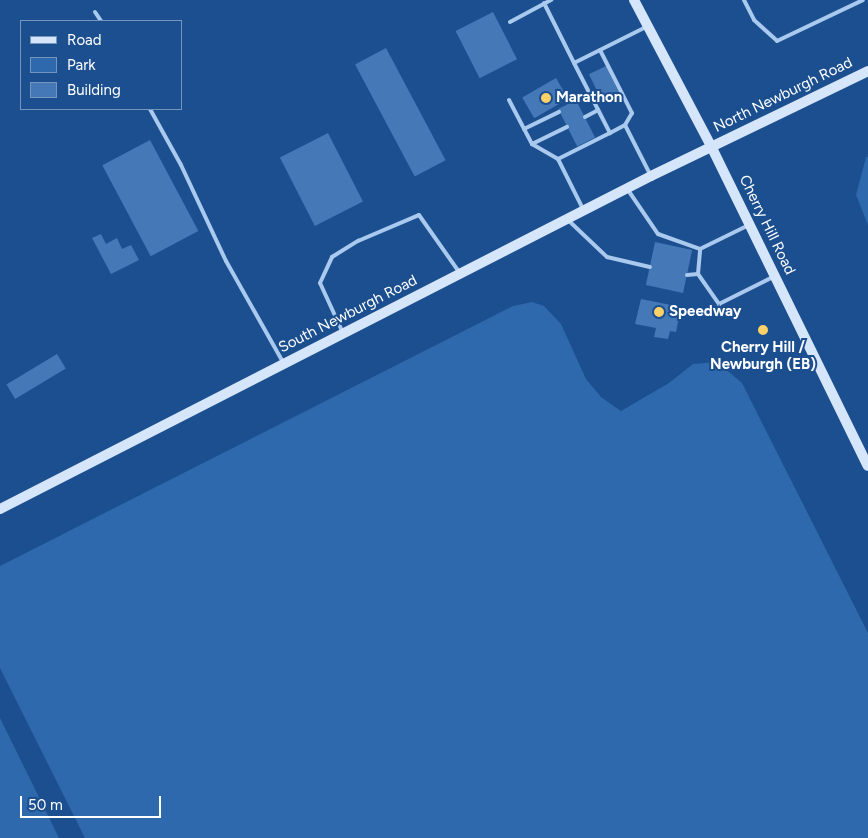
<!DOCTYPE html>
<style>
body{margin:0}
#map{position:relative;width:868px;height:838px;overflow:hidden;background:#1b4f8f;font-family:Figtree,sans-serif}
div>[style]{position:absolute}
[style*='--x']{left:calc(var(--x)*1px);top:calc(var(--y)*1px);width:calc(var(--w)*1px);rotate:calc(var(--a)*1deg)}
.green>*{inset:0;background:#2e69ad}
.building>*{inset:0;background:#4478b7;transform-origin:0 0}
.lane>*{height:4px;margin:-2px;padding:0 2px;transform-origin:2px;border-radius:2px;background:#a9c9ee}
.secondary>*{height:10px;margin:-5px;padding:0 5px;transform-origin:5px;border-radius:5px;background:#d6e6fa}
.dots>*{width:14px;height:14px;translate:-50% -50%;box-sizing:border-box;border:2px solid #1b4f8f;border-radius:50%}
span{translate:-50% -50%;white-space:nowrap;text-align:center;line-height:1.15;-webkit-text-stroke:4px #1b4f8f;paint-order:stroke}
.street-label{font-size:15px;color:#fff}
.poi-label{font-size:15px;color:#fff;font-weight:700}
.left{translate:0 -50%;text-align:left}
.legend{position:absolute;left:20px;top:20px;width:162px;height:90px;box-sizing:border-box;background:#1b4f8f;border:1px solid #7695bc;margin:0;padding:6px 9px;list-style:none;font-size:15px;color:#fff}
.legend li{display:flex;align-items:center;gap:10px;height:25px}
.legend b{width:25px;border:1px solid #7695bc}
.scale{position:absolute;left:20px;top:796px;width:141px;height:22px;box-sizing:border-box;border:2px solid #fff;border-top:0;padding-left:6px;font-size:15px;line-height:18px;white-space:nowrap;color:#fff;-webkit-text-stroke:4px #1b4f8f;paint-order:stroke}
</style>
<div id="map">
<div class="green">
<div style="clip-path:polygon(866px 157px,868px 157px,868px 225px,856px 195px)"></div>
<div style="clip-path:polygon(532px 302px,544px 306px,561px 324px,586px 379px,601px 397px,621px 411px,669px 383px,693px 364px,717px 362px,742px 383px,868px 633px,868px 838px,85px 838px,0 668px,0 566px,513px 306px)"></div>
<div style="clip-path:polygon(0 718px,59px 838px,0 838px)"></div>
</div>
<div class="building">
<div style="left:493px;top:12px;width:53px;height:42px;rotate:63deg"></div>
<div style="left:386px;top:48px;width:127px;height:35px;rotate:62deg"></div>
<div style="left:606px;top:66px;width:30px;height:19px;rotate:64deg"></div>
<div style="left:556px;top:78px;width:24px;height:39px;rotate:60deg"></div>
<div style="left:576px;top:100px;width:42px;height:20px;rotate:63deg"></div>
<div style="left:328px;top:133px;width:77px;height:54px;rotate:63deg"></div>
<div style="left:150px;top:140px;width:103px;height:54px;rotate:62deg"></div>
<div style="clip-path:polygon(101px 234px,106px 244px,117px 238px,122px 249px,131px 245px,139px 260px,111px 274px,92px 238px)"></div>
<div style="left:655px;top:242px;width:38px;height:44px;rotate:12deg"></div>
<div style="clip-path:polygon(641px 299px,681px 307px,676px 332px,670px 331px,668px 339px,654px 337px,656px 328px,635px 324px)"></div>
<div style="left:57px;top:354px;width:17px;height:59px;rotate:59deg"></div>
</div>
<div class="lane">
<div style="--x:744;--y:0;--w:22;--a:63"></div>
<div style="--x:754;--y:20;--w:31;--a:42"></div>
<div style="--x:777;--y:41;--w:95;--a:-25.5"></div>
<div style="--x:544;--y:3;--w:67;--a:63.4"></div>
<div style="--x:95;--y:12;--w:11;--a:56"></div>
<div style="--x:510;--y:22;--w:47;--a:-28.2"></div>
<div style="--x:646;--y:27;--w:80;--a:153.4"></div>
<div style="--x:574;--y:63;--w:79;--a:62.8"></div>
<div style="--x:610;--y:133;--w:17;--a:-28"></div>
<div style="--x:625;--y:125;--w:57;--a:63"></div>
<div style="--x:600;--y:50;--w:71;--a:63.1"></div>
<div style="--x:632;--y:113;--w:14;--a:120"></div>
<div style="--x:509;--y:100;--w:50;--a:62.4"></div>
<div style="--x:532;--y:144;--w:30;--a:30"></div>
<div style="--x:558;--y:159;--w:58;--a:-26.6"></div>
<div style="--x:577;--y:102;--w:15;--a:-28"></div>
<div style="--x:150;--y:109;--w:64;--a:61"></div>
<div style="--x:181;--y:165;--w:106;--a:64.9"></div>
<div style="--x:226;--y:261;--w:118;--a:60.6"></div>
<div style="--x:585;--y:117;--w:15;--a:-28"></div>
<div style="--x:524;--y:129;--w:39;--a:-26"></div>
<div style="--x:532;--y:144;--w:39;--a:-26"></div>
<div style="--x:558;--y:159;--w:56;--a:63.4"></div>
<div style="--x:628;--y:190;--w:53;--a:55.7"></div>
<div style="--x:658;--y:234;--w:45;--a:19.7"></div>
<div style="--x:568;--y:220;--w:54;--a:43.5"></div>
<div style="--x:607;--y:257;--w:44;--a:13.1"></div>
<div style="--x:698;--y:274;--w:37;--a:55"></div>
<div style="--x:719;--y:304;--w:60;--a:-26.6"></div>
<div style="--x:687;--y:275;--w:11;--a:-5"></div>
<div style="--x:698;--y:274;--w:25;--a:-85"></div>
<div style="--x:700;--y:249;--w:55;--a:-26.1"></div>
<div style="--x:343;--y:333;--w:55;--a:-114.7"></div>
<div style="--x:320;--y:283;--w:29;--a:-65"></div>
<div style="--x:332;--y:257;--w:31;--a:-32"></div>
<div style="--x:358;--y:241;--w:66;--a:-23.1"></div>
<div style="--x:419;--y:215;--w:70;--a:54.9"></div>
</div>
<div class="secondary">
<div style="--x:634;--y:0;--w:165;--a:62.2"></div>
<div style="--x:711;--y:146;--w:356;--a:63.9"></div>
<div style="--x:0;--y:509;--w:731;--a:-27.09"></div>
<div style="--x:651;--y:176;--w:241;--a:-25.8"></div>
</div>
<div class="dots">
<div style="left:546px;top:98px;background:#ffd166"></div>
<div style="left:659px;top:312px;background:#ffd166"></div>
<div style="left:763px;top:330px;background:#ffd166"></div>
</div>
<div class="street-label">
<span style="left:783px;top:95px;rotate:-26deg">North Newburgh Road</span>
<span style="left:767px;top:225px;rotate:64deg">Cherry Hill Road</span>
<span style="left:348px;top:314px;rotate:-27deg">South Newburgh Road</span>
</div>
<div class="poi-label">
<span class="left" style="left:556px;top:98px">Marathon</span>
<span class="left" style="left:669px;top:312px">Speedway</span>
<span style="left:763px;top:356px">Cherry Hill /<br>Newburgh (EB)</span>
</div>
<ul class="legend">
<li><b style="height:6px;background:#d6e6fa"></b>Road</li>
<li><b style="height:14px;background:#2e69ad"></b>Park</li>
<li><b style="height:14px;background:#4478b7"></b>Building</li>
</ul>
<div class="scale">50 m</div>
</div>
